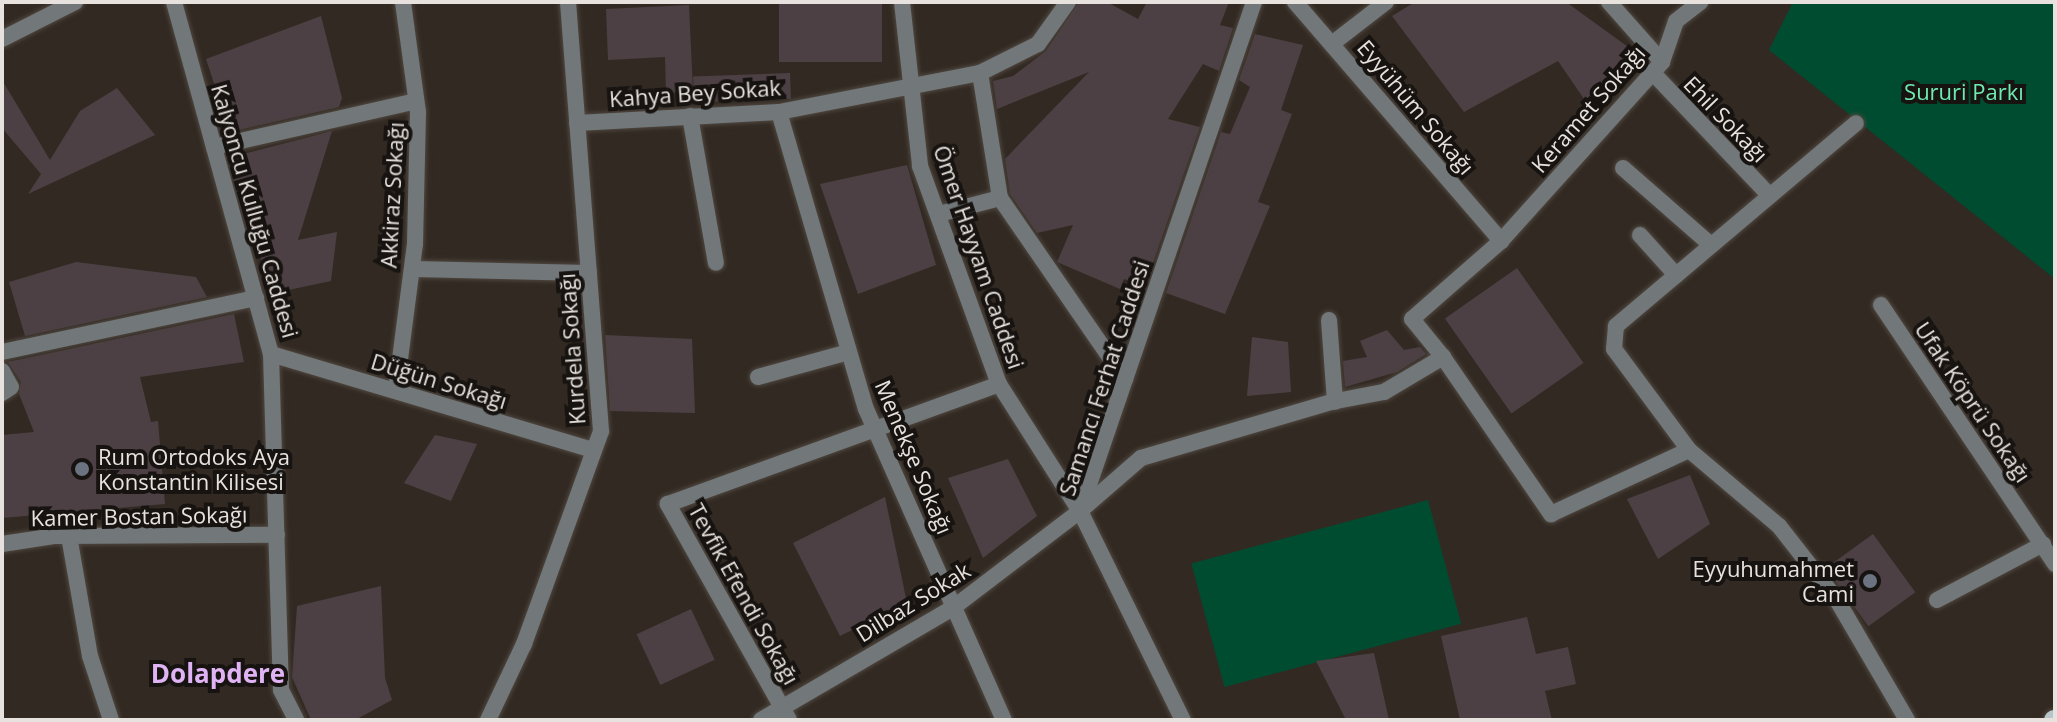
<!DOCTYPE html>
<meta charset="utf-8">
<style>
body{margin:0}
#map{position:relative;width:2057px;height:722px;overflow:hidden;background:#322a22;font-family:"Open Sans",sans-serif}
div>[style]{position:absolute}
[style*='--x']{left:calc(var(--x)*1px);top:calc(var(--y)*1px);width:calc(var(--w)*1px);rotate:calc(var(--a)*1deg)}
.green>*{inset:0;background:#004c31;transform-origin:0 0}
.building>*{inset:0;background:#4c4044;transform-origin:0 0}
.roads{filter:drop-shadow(0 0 2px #4f4740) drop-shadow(0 0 2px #4f4740)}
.minor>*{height:16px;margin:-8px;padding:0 8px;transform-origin:8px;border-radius:8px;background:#72787a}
.tertiary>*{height:16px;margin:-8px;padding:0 8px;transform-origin:8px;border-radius:8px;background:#72787a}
.primary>*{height:20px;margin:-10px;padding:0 10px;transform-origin:10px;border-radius:10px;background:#b8c5ca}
.dots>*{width:22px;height:22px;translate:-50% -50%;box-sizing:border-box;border:4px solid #171310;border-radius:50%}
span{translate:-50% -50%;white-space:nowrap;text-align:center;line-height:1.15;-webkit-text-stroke:8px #171310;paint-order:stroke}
.park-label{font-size:22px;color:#6eebb2}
.street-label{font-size:22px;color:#e7e2dd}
.poi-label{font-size:22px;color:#e7e2dd}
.left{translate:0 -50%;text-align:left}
.right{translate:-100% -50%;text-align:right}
.quarter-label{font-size:26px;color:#dfb3f4;font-weight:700}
.frame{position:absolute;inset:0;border:4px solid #e7e2dd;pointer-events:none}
</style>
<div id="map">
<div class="green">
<div style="clip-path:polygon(1793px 2px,2055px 2px,2055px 279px,1769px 50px)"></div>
<div style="left:1428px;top:500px;width:128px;height:245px;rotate:75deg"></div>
</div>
<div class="building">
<div style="left:779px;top:2px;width:103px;height:60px"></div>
<div style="clip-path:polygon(1079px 2px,1107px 2px,1138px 19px,1147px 2px,1229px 2px,1220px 25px,1233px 28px,1219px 71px,1203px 64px,1168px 119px,1200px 127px,1145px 286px,1124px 279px,1120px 289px,1057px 262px,1073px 225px,1037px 233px,1010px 194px,1005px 159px,1089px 72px,997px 109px,993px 81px,1013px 76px,1046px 51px)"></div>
<div style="clip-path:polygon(1415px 2px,1566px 2px,1646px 60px,1586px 102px,1558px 61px,1464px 112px,1392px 16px)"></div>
<div style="clip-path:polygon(689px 5px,693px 92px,666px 93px,665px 57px,608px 60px,606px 9px)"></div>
<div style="clip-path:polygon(321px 16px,342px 98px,339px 107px,230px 132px,206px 59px)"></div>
<div style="clip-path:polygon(1255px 34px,1303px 45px,1281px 110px,1292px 114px,1258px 202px,1270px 206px,1225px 314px,1166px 293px,1221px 132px,1230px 134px,1250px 87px,1239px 80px)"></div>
<div style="left:790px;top:73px;width:26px;height:97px;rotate:88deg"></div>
<div style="clip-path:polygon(2px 80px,50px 160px,80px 111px,117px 88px,155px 135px,28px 194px,41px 174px,2px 128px)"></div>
<div style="clip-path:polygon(332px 131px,298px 240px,337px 232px,331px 281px,274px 293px,257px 248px,267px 246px,240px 200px,228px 158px)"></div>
<div style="clip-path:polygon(907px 165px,936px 265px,858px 294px,820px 184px)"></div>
<div style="clip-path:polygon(76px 262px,196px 277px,207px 297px,25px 336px,9px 282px)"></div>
<div style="left:1517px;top:268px;width:116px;height:88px;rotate:55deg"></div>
<div style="clip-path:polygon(234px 314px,244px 362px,140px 377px,151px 422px,158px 421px,165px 504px,2px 518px,2px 435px,34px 432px,19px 394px,21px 382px,8px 362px)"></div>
<div style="clip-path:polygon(1387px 330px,1404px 350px,1420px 347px,1426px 354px,1397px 372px,1345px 387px,1343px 361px,1367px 357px,1360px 341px)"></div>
<div style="clip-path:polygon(605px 335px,692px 339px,695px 413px,610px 411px)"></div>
<div style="clip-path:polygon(1252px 337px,1288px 342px,1291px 392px,1247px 396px)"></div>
<div style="clip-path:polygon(435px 435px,477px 444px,451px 501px,404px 483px)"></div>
<div style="clip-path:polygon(1008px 459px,1037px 516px,983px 558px,948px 478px)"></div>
<div style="clip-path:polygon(1690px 475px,1710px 524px,1658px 559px,1627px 499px)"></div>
<div style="clip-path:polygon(885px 497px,907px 603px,840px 636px,793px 543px)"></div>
<div style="left:1873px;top:534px;width:72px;height:58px;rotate:54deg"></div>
<div style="clip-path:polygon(381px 586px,385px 678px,392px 700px,355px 720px,311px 720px,292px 677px,297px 606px)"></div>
<div style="left:691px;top:609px;width:56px;height:60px;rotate:65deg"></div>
<div style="clip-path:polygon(1527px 617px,1536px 654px,1568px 647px,1576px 684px,1545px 691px,1552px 720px,1460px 720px,1441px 636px)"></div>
<div style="clip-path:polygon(1374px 653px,1389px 720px,1346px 720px,1316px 661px)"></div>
</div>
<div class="roads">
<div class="minor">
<div style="--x:1254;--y:2;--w:538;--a:108.87"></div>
<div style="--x:1080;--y:511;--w:81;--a:-41"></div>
<div style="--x:1141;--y:458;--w:198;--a:-16.4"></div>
<div style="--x:1331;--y:402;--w:54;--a:-10.7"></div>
<div style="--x:1384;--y:392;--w:69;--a:-30.7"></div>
<div style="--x:1443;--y:357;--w:49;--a:-129.2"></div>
<div style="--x:1412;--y:319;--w:118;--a:-41.2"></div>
<div style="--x:1501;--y:241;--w:241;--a:-48"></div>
<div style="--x:1662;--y:62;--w:43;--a:-71.1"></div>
<div style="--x:1676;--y:21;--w:31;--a:-38"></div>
<div style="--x:1295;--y:2;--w:316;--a:49.2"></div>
<div style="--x:1609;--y:2;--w:80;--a:48.5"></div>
<div style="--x:2;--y:39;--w:82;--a:-26.9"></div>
<div style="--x:1333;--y:43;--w:67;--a:-37.7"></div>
<div style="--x:1652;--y:72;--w:170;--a:46.4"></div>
<div style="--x:980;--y:73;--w:127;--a:80.9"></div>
<div style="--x:779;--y:112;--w:309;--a:73.7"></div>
<div style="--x:866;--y:409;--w:340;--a:66.1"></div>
<div style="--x:690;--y:116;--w:149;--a:80"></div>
<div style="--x:577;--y:123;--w:202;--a:-3.1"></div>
<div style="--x:779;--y:112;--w:205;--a:-11"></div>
<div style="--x:980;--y:73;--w:65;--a:-26.6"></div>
<div style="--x:1038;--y:44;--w:52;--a:-54.5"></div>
<div style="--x:214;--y:147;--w:207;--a:-12.8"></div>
<div style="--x:1623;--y:168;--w:117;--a:41.2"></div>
<div style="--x:939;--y:214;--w:63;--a:-14.7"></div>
<div style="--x:1000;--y:198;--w:220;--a:55.4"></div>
<div style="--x:1640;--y:235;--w:54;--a:48"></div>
<div style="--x:412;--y:269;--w:177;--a:1.3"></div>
<div style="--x:1881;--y:305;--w:312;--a:56.1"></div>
<div style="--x:1329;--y:320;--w:82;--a:85.8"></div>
<div style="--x:2;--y:352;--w:260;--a:-12"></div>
<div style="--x:271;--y:354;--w:337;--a:16.6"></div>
<div style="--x:1443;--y:357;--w:191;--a:55.5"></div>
<div style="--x:1551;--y:514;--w:152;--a:-24.9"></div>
<div style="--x:1689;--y:450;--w:118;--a:40.2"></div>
<div style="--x:1779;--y:526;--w:94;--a:51.9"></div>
<div style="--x:1837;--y:600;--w:139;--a:59.7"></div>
<div style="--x:2;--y:371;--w:18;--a:61"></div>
<div style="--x:11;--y:387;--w:11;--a:146"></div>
<div style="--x:758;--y:377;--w:94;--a:-15.4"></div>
<div style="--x:396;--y:390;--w:147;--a:-82.6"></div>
<div style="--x:415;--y:244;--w:132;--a:-88.7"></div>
<div style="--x:418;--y:112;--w:111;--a:-97.8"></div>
<div style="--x:1689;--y:450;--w:126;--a:-126.6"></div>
<div style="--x:1614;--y:349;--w:23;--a:-85"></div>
<div style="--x:1616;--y:326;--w:314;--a:-40.2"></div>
<div style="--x:69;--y:536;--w:122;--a:80.1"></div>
<div style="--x:90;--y:656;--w:67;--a:71.8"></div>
<div style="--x:2;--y:544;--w:54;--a:-8.6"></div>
<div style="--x:55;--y:536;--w:222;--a:-0.3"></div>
<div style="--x:1937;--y:600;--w:120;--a:-27.8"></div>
<div style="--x:488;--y:720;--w:84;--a:-64.7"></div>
<div style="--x:524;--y:644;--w:226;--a:-70.1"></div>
<div style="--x:601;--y:431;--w:430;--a:-94.4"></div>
<div style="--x:761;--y:720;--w:224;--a:-30.3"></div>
<div style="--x:954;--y:607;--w:158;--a:-37.3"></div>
<div style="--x:789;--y:720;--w:248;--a:-119.3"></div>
<div style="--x:668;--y:504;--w:352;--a:-19.9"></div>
</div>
<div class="tertiary">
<div style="--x:174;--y:2;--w:365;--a:74.6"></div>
<div style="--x:271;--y:354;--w:336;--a:88.3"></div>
<div style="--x:281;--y:690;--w:34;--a:63"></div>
<div style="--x:902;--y:2;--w:165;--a:83.7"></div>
<div style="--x:920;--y:166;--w:232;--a:70.1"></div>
<div style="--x:999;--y:384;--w:151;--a:57.5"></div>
<div style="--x:1080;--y:511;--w:233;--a:63.8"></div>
</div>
<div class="primary">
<div style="--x:2054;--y:720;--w:1;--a:0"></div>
</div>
</div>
<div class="dots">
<div style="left:82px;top:469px;background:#6b7280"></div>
<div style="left:1870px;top:581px;background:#6b7280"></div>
</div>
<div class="park-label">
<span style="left:1964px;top:92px">Sururi Parkı</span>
</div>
<div class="street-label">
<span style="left:695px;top:93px;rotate:-4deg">Kahya Bey Sokak</span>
<span style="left:1416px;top:107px;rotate:50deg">Eyyühüm Sokağı</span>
<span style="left:1588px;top:109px;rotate:-49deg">Keramet Sokağı</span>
<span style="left:1726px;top:119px;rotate:46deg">Ehil Sokağı</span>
<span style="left:392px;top:195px;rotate:-87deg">Akkiraz Sokağı</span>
<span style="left:255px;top:211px;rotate:74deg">Kalyoncu Kulluğu Caddesi</span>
<span style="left:979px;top:257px;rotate:71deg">Ömer Hayyam Caddesi</span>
<span style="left:572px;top:349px;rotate:-94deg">Kurdela Sokağı</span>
<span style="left:1104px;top:378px;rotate:-72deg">Samancı Ferhat Caddesi</span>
<span style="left:439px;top:381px;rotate:17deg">Düğün Sokağı</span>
<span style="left:1973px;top:402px;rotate:56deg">Ufak Köprü Sokağı</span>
<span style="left:914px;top:457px;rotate:67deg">Menekşe Sokağı</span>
<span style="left:139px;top:516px;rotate:-1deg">Kamer Bostan Sokağı</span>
<span style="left:744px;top:594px;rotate:61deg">Tevfik Efendi Sokağı</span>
<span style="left:913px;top:602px;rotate:-32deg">Dilbaz Sokak</span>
</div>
<div class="poi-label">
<span class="left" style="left:98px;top:469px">Rum Ortodoks Aya<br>Konstantin Kilisesi</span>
<span class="right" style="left:1854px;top:581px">Eyyuhumahmet<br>Cami</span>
</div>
<div class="quarter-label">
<span style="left:218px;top:674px">Dolapdere</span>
</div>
<div class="frame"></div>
</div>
